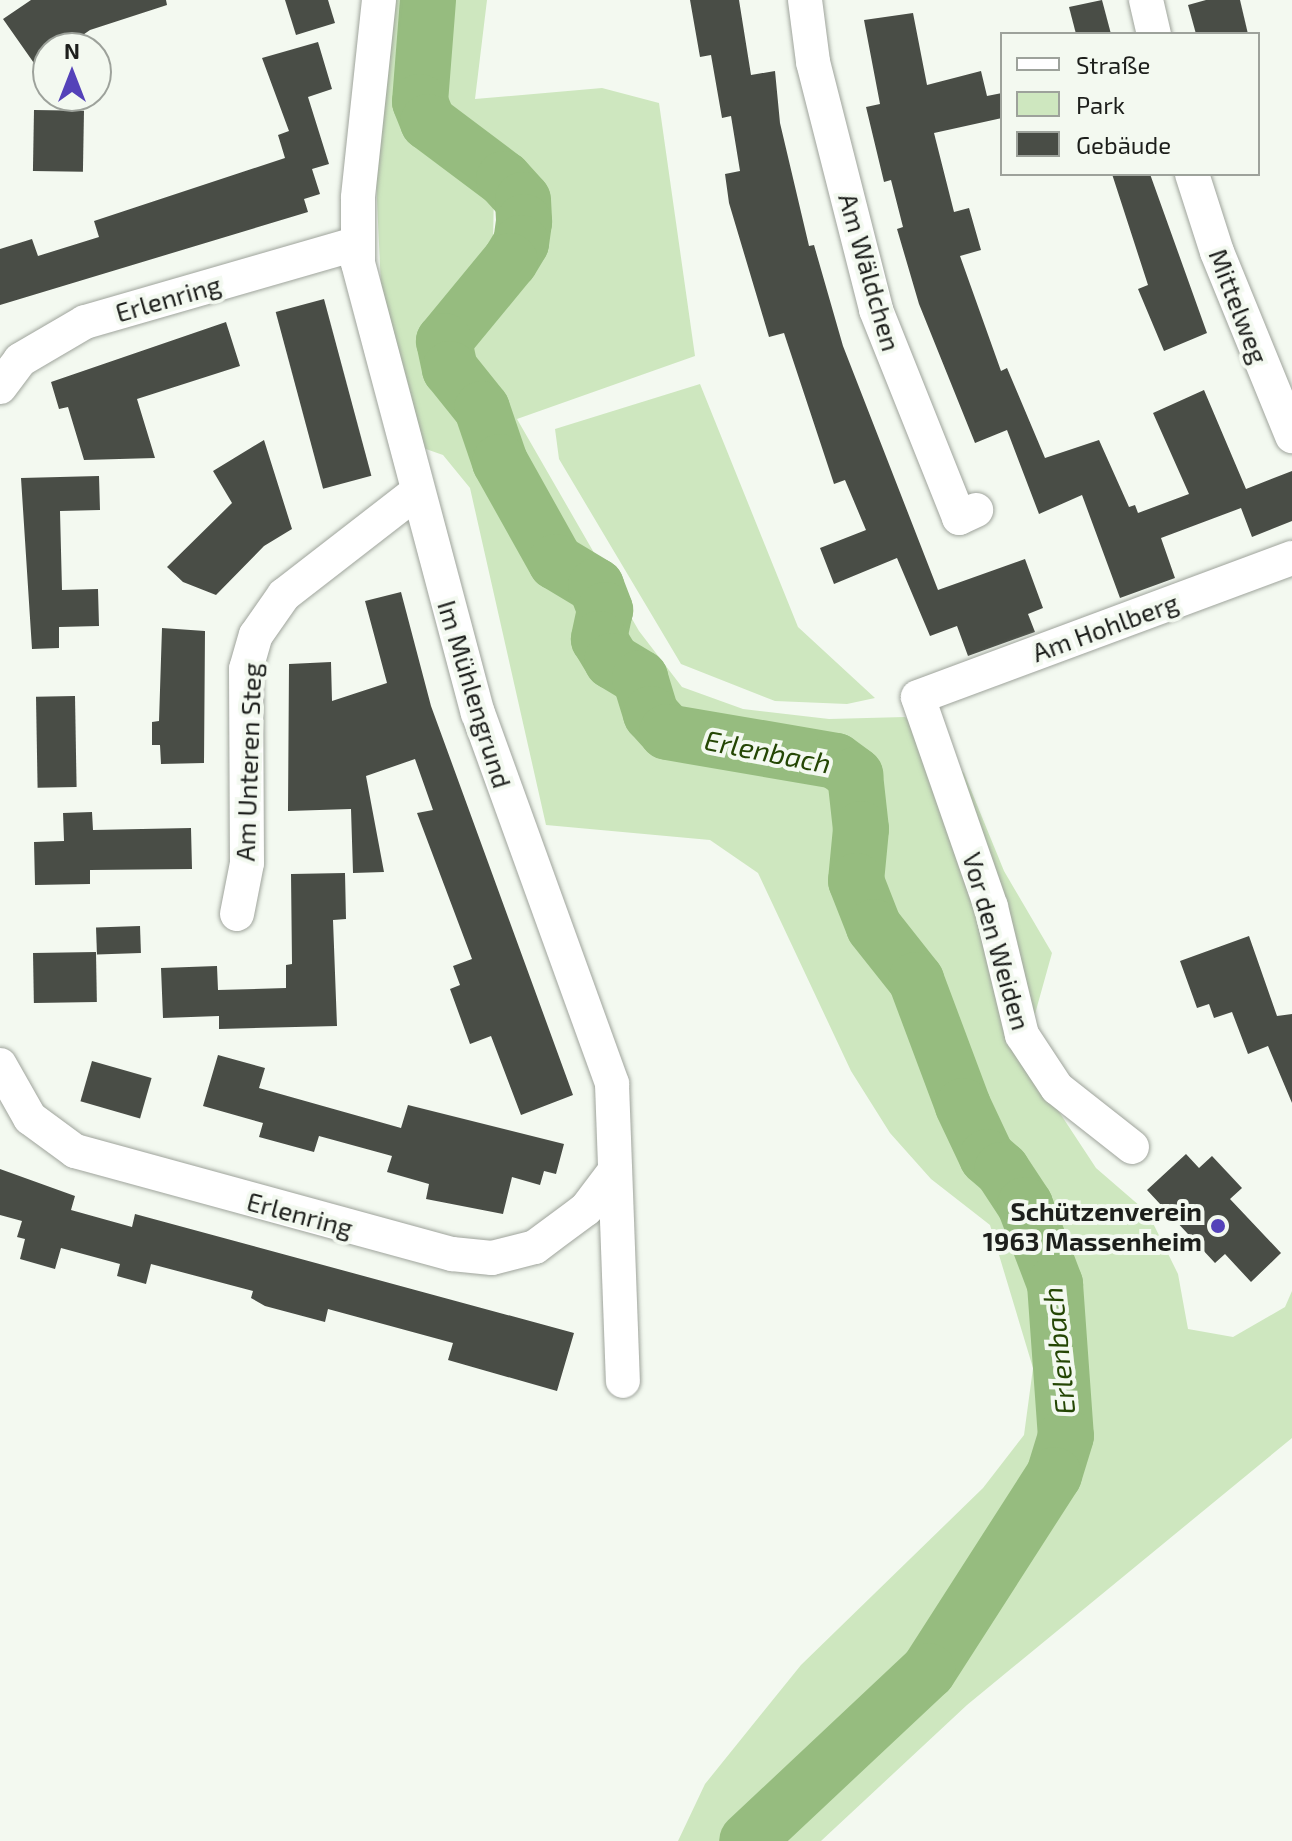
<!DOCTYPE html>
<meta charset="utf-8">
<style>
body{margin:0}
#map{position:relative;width:1292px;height:1841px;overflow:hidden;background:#f3f9f0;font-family:"Exo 2",sans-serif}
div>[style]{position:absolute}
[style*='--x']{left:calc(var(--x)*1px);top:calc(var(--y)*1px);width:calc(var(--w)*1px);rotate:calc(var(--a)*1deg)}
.green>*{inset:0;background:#cee7bf}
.river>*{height:56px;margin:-28px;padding:0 28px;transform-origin:28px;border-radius:28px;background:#96bc7f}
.building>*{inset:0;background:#494d46;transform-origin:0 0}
.roads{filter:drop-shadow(0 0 2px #9fa49c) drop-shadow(0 0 2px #9fa49c)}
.minor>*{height:34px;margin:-17px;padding:0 17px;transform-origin:17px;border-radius:17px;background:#fff}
.dots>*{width:22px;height:22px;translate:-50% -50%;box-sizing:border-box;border:4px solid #f3f9f0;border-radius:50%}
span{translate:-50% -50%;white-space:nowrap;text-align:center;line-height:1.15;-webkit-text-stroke:8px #f3f9f0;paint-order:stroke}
.street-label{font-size:26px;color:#1d1f1c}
.poi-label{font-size:26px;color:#1d1f1c;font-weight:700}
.right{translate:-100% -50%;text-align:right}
.water-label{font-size:28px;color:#244604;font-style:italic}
.legend{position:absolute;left:1000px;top:32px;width:260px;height:144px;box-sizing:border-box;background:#f3f9f0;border:2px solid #9da29b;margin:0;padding:10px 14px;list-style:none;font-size:24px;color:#1d1f1c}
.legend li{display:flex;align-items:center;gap:16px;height:40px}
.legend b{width:40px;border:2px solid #9da29b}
.north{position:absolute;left:32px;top:32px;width:80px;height:80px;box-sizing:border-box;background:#f3f9f0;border:2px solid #9da29b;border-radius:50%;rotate:0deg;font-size:22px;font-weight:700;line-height:32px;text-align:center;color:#1d1f1c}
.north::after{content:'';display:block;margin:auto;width:28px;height:36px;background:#5442b9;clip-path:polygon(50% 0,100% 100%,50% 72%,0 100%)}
</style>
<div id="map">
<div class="green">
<div style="clip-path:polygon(396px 0,419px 0,409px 86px,416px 116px,494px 189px,493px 245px,465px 289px,434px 315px,467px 368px,464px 344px,472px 322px,519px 277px,533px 241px,536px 199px,514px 167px,464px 136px,441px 114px,434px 83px,445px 0,487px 0,475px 99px,602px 88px,659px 103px,695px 356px,517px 419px,639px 631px,682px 687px,743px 709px,829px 719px,905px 717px,964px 773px,1004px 871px,1052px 953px,1023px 1057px,1096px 1168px,1148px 1213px,1178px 1274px,1188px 1329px,1233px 1337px,1285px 1307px,1292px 1291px,1292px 1438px,967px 1705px,821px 1841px,678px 1841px,705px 1784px,801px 1665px,983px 1488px,1024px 1435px,1033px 1368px,990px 1225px,931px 1179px,890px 1133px,851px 1071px,758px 873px,710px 840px,546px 825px,470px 488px,443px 455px,423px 448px,381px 286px,376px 180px)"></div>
<div style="clip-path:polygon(700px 384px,798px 627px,875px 698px,847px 704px,775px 701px,681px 664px,559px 459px,555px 429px)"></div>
</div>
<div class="river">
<div style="--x:428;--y:0;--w:102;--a:94.5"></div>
<div style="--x:420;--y:102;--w:22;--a:68"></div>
<div style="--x:428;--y:122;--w:95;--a:36.9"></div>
<div style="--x:504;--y:179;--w:28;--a:48"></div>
<div style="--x:523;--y:200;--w:22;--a:87"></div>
<div style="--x:524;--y:222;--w:21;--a:98"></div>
<div style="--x:521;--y:243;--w:21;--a:121"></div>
<div style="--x:510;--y:261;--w:104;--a:129.5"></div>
<div style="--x:444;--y:341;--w:29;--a:78"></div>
<div style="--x:450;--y:369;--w:51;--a:51.3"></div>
<div style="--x:482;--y:409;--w:56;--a:71.2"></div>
<div style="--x:500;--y:462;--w:115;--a:60.8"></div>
<div style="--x:556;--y:562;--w:47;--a:31"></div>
<div style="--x:596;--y:586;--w:26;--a:69"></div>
<div style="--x:605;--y:610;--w:30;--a:102"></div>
<div style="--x:599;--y:639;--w:26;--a:59"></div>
<div style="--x:612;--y:661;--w:33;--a:31"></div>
<div style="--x:640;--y:678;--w:38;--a:73"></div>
<div style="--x:651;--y:714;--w:24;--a:48"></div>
<div style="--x:667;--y:732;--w:171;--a:9.7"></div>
<div style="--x:836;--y:761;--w:24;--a:36"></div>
<div style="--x:855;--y:775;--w:54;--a:83.7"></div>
<div style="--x:861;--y:829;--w:52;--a:95.5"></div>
<div style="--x:856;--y:881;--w:49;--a:68.6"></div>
<div style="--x:874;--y:927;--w:68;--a:51.6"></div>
<div style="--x:916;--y:980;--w:134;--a:69.5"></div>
<div style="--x:963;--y:1106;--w:56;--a:64.8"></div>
<div style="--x:987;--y:1157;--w:20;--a:41"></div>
<div style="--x:1002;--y:1170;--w:42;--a:56.7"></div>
<div style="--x:1025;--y:1205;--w:85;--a:69.2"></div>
<div style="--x:1055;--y:1284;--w:152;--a:85.9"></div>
<div style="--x:1066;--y:1436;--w:41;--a:107.1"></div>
<div style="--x:1054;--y:1475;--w:233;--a:122.7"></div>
<div style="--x:928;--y:1671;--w:248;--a:136.8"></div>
</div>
<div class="building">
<div style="clip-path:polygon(31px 0,166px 0,167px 5px,90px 30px,64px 48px,48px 48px,48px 58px,36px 66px,3px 19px)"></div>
<div style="clip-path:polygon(285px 0,328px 0,335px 23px,296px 35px)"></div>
<div style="clip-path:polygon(690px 0,739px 0,751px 75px,775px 71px,780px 123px,809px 246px,814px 245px,843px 346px,938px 590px,1025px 559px,1043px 608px,1028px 614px,1035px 632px,968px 656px,957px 626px,930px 636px,897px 558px,834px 584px,820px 548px,866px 530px,845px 480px,834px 484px,784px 333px,769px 337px,729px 203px,725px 174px,740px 171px,731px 116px,722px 118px,711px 55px,700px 57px)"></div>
<div style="clip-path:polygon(1102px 0,1111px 34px,1076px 34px,1069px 7px)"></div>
<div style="clip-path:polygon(1206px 0,1240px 0,1248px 34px,1196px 34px,1188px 5px)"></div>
<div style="clip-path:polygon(913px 13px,927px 85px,981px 71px,987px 96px,1002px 93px,1002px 118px,934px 133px,954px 212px,969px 208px,981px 250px,960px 256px,1001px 371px,1007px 368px,1045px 458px,1099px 440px,1129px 507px,1135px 505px,1138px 513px,1189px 494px,1153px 413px,1204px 390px,1246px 489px,1292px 471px,1292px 521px,1252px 537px,1241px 508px,1161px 538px,1175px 578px,1120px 598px,1082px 495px,1039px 514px,1007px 430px,975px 443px,919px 304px,897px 229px,903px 227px,891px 180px,884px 182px,866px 107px,880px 104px,864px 20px)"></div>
<div style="clip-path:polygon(318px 42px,332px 89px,308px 97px,329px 164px,312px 169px,320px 194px,304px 199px,308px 212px,0 305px,0 249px,32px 239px,38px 256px,99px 237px,94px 221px,285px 158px,278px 135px,289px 131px,262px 58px)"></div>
<div style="left:34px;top:110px;width:50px;height:61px;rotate:1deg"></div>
<div style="clip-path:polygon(1112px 174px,1150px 174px,1207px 333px,1164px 351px,1138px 289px,1148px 285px)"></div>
<div style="left:324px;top:299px;width:183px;height:50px;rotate:75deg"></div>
<div style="clip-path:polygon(226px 322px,240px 366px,137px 399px,155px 458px,84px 460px,68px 407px,59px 409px,51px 382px)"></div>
<div style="clip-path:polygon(264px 440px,292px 529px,264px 546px,216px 595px,183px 582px,167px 567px,232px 503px,213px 471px)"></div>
<div style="clip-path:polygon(99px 476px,100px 510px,60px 511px,62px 590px,98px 589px,99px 626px,59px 627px,59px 648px,32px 649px,21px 478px)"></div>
<div style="clip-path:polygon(401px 592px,431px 706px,573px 1095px,521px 1115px,491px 1036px,470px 1044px,450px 989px,460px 985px,453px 966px,472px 959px,417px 813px,433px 810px,415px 759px,366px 776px,384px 872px,353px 873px,351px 809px,288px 811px,289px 664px,331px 662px,332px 701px,387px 683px,365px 601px)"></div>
<div style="clip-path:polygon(162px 628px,205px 631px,204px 763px,161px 764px,160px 745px,152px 745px,152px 722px,159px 721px)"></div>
<div style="left:75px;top:696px;width:91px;height:39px;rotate:89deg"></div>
<div style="clip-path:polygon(92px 812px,93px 830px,191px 828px,192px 869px,90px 870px,90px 884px,35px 885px,34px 842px,64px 841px,63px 813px)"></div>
<div style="clip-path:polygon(345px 873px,346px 919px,333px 920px,337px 1026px,219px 1029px,219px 1016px,163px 1018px,161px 968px,217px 966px,218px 990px,286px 988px,286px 965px,292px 964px,291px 874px)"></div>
<div style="left:140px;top:926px;width:27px;height:44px;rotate:88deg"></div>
<div style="clip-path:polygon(1249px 936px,1277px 1016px,1292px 1014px,1292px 1103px,1268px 1046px,1248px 1054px,1232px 1012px,1214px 1018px,1209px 1004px,1197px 1008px,1180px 961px)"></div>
<div style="left:96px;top:952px;width:50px;height:63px;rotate:89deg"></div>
<div style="clip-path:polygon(218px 1055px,265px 1068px,259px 1088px,401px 1128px,408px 1105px,564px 1144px,556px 1174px,544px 1171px,540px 1185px,512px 1177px,503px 1214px,426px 1199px,429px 1184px,387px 1172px,392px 1156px,319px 1136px,314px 1152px,259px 1137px,263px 1123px,203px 1106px)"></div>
<div style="left:92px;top:1061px;width:62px;height:42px;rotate:16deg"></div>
<div style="clip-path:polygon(1186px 1154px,1199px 1168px,1212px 1156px,1242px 1188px,1230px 1199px,1281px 1253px,1251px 1282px,1225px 1254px,1215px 1263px,1147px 1190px)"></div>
<div style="clip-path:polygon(0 1169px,75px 1196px,71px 1210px,132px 1227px,135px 1214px,574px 1333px,557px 1391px,448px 1360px,453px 1343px,328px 1309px,325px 1322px,265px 1306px,251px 1298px,253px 1291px,151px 1264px,146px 1284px,117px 1276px,120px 1264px,61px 1248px,55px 1269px,20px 1259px,25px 1239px,17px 1237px,22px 1221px,0 1215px)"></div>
</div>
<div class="roads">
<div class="minor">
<div style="--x:379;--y:0;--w:199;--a:96.1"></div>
<div style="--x:358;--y:198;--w:65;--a:90"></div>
<div style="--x:358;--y:263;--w:466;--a:75.1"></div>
<div style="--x:478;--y:713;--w:394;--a:70.1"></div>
<div style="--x:612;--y:1084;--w:297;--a:87.9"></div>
<div style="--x:805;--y:0;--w:63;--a:82.6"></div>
<div style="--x:813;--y:62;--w:256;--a:75.7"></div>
<div style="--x:876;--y:310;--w:224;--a:68.2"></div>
<div style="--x:959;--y:518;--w:19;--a:-25"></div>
<div style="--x:1146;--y:0;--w:35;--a:77"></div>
<div style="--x:1192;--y:174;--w:82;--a:72.2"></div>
<div style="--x:1217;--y:252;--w:199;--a:67.8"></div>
<div style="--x:0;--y:387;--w:34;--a:-53"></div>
<div style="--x:20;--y:360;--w:75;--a:-30.3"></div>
<div style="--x:85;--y:322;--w:282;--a:-16.1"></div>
<div style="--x:237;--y:914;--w:52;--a:-78.9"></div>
<div style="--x:247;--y:863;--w:194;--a:-90.3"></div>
<div style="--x:246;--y:669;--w:35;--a:-74"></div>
<div style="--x:256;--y:635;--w:49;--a:-55"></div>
<div style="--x:284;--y:595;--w:168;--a:-37.8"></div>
<div style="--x:0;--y:1065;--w:61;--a:60.5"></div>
<div style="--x:30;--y:1118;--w:56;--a:36.3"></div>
<div style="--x:75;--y:1151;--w:391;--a:15.3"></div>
<div style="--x:452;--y:1254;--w:40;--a:5.7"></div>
<div style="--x:492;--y:1258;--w:44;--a:-14.3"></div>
<div style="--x:535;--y:1247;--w:64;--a:-36.7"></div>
<div style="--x:586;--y:1209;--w:46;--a:-52.9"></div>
<div style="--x:1132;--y:1147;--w:95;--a:-141.8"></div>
<div style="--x:1057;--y:1088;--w:64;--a:-123.4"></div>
<div style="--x:1022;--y:1035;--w:132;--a:-103.6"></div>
<div style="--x:991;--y:907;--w:222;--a:-109.2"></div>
<div style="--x:918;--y:697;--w:399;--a:-20.4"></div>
</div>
</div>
<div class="dots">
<div style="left:1218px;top:1226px;background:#5442b9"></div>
</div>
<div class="street-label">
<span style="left:870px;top:272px;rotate:74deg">Am Wäldchen</span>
<span style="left:168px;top:298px;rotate:-16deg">Erlenring</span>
<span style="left:1239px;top:306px;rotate:69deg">Mittelweg</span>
<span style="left:1105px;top:627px;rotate:-20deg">Am Hohlberg</span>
<span style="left:475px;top:694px;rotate:73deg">Im Mühlengrund</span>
<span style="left:248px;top:762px;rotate:-88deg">Am Unteren Steg</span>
<span style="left:997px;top:941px;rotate:74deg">Vor den Weiden</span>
<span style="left:300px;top:1214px;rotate:15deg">Erlenring</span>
</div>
<div class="poi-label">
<span class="right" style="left:1202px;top:1226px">Schützenverein<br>1963 Massenheim</span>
</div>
<div class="water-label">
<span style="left:768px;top:751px;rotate:11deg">Erlenbach</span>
<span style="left:1058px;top:1351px;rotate:-96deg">Erlenbach</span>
</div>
<ul class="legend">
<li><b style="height:10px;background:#fff"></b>Straße</li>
<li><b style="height:22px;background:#cee7bf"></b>Park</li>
<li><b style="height:22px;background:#494d46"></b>Gebäude</li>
</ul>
<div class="north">N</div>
</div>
